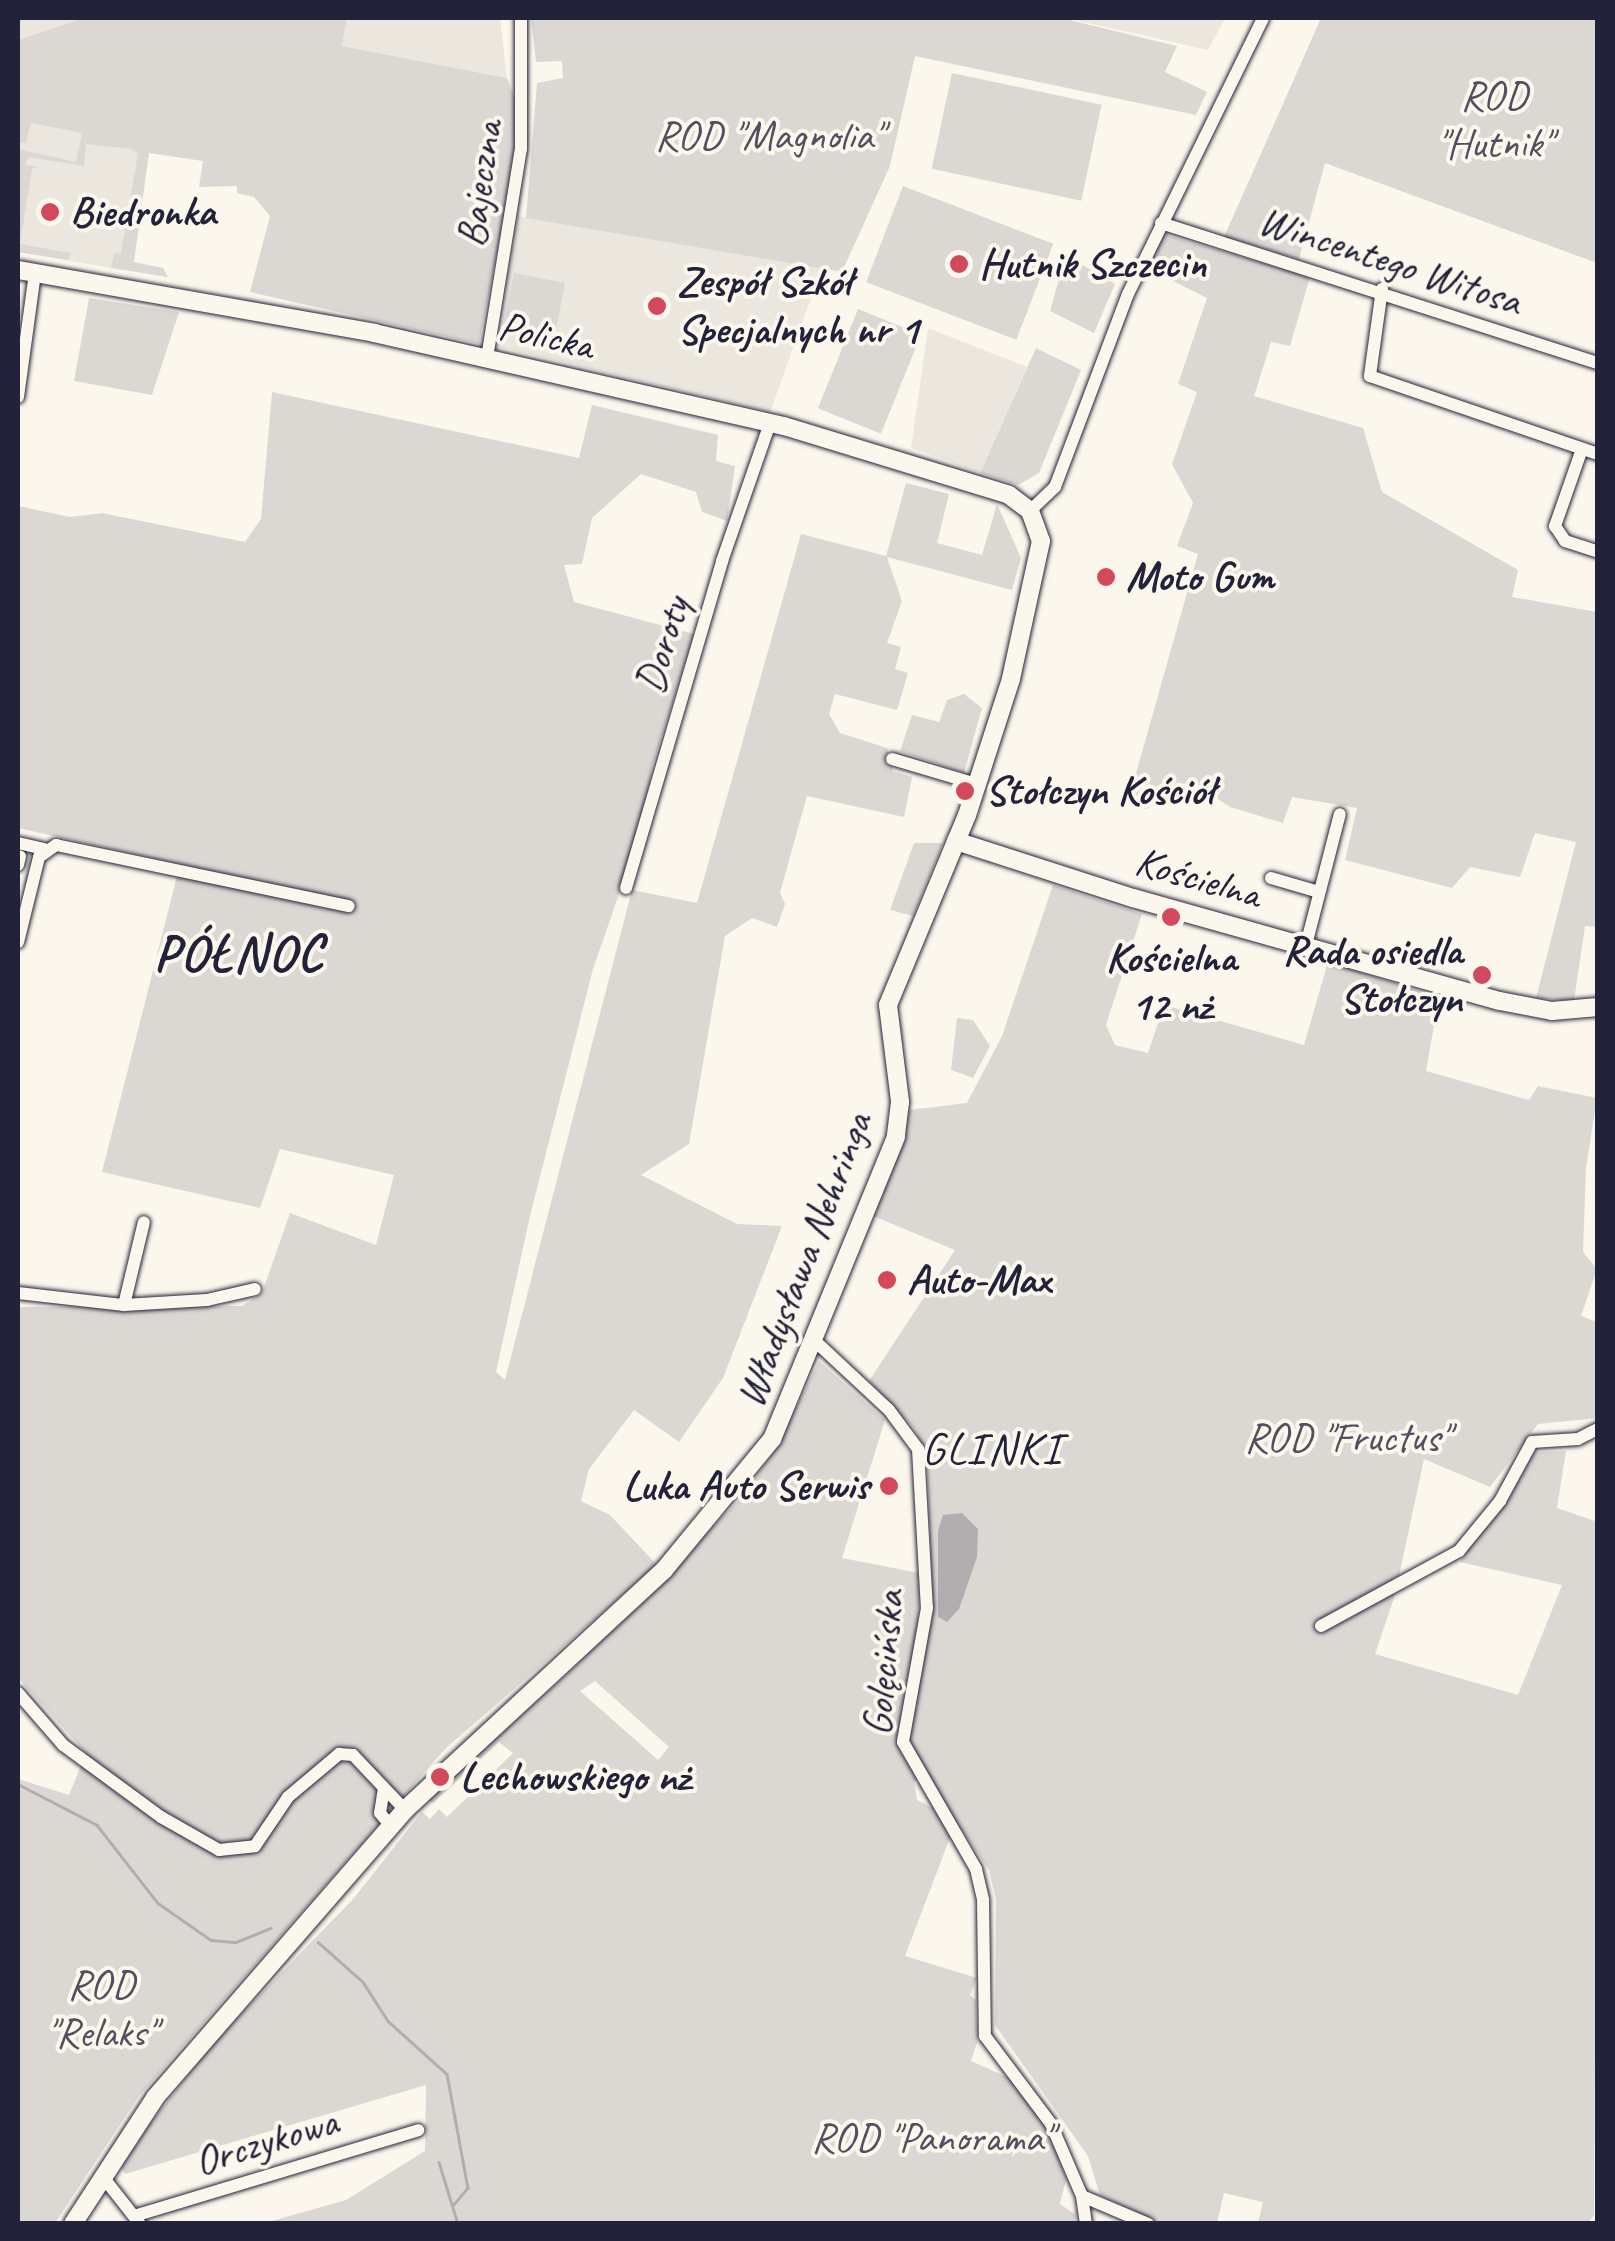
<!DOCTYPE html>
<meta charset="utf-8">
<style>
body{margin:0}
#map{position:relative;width:1615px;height:2241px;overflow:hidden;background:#fbf7ec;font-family:Caveat,sans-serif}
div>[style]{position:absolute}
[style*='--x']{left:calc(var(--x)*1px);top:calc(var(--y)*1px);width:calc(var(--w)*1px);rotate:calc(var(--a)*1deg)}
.built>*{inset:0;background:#ebe7df}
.green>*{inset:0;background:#dbd8d3;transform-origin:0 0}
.water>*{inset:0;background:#b1aeb0}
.stream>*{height:2.5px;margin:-1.25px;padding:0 1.25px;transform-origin:1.25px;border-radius:1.25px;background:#b1aeb0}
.roads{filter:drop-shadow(0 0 2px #22223b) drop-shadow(0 0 2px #22223b)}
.street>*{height:12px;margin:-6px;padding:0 6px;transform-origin:6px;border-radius:6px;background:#fbf7ec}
.secondary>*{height:18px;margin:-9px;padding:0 9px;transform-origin:9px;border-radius:9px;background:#fbf7ec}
.dots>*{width:28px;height:28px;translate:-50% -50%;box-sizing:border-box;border:5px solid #fbf7ec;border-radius:50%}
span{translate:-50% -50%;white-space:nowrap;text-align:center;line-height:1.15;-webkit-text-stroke:8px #fbf7ec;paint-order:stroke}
.park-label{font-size:42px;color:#505061}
.street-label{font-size:42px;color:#22223b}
.poi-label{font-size:42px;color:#22223b;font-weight:700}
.left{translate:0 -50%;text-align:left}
.right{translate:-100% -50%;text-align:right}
.neighbourhood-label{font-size:45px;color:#22223b;letter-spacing:2.5px}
.district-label{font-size:52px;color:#22223b;font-weight:700;letter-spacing:2.5px}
.frame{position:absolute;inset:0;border:20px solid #22223b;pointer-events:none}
</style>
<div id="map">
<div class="built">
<div style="clip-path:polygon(18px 18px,118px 18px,145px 145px,123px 270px,18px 252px)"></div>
<div style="clip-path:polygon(347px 18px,500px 18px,507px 78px,342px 46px)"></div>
<div style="clip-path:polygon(1066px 18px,1225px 18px,1208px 50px)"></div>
<div style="clip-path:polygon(518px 216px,823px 265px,770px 412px,499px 347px)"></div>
<div style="clip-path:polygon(928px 328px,1027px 367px,980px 473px,911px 448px)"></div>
</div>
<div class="green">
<div style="clip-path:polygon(84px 18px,347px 18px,342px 46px,507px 78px,517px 104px,513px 170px,479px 344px,250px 292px,270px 216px,254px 197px,237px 193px,237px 186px,199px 187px,203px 161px,149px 153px,134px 262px,163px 268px,168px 277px,111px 268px,114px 254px,121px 253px,138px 153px,130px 149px,86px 144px,84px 166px,28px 157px,26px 165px,38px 167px,32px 169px,20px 244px,71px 253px,68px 260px,18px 252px,18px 149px,76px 162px,82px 133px,31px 123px,26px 143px,18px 142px,18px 40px)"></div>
<div style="clip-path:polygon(531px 18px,1061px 18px,1177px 46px,1165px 72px,1207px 92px,1196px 115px,915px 56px,890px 166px,842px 272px,526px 218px,537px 83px,563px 78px,562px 61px,536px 62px)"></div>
<div style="clip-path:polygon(1321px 18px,1597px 18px,1597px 263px,1325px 163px,1299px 259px,1224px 237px)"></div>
<div style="left:952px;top:73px;width:153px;height:98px;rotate:12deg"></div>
<div style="left:903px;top:186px;width:161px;height:103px;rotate:21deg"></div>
<div style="clip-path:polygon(1163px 234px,1310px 277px,1290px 346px,1271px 342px,1254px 396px,1363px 428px,1382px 492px,1518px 570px,1512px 597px,1597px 612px,1597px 927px,1585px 926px,1574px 1001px,1536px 998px,1576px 842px,1535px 833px,1520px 877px,1470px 867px,1452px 888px,1345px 860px,1357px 808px,1292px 797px,1283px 823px,1230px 807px,1190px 780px,1147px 809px,1127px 805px,1198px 554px,1177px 546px,1193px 503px,1172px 464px,1197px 392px,1178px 384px,1207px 298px,1147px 268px)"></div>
<div style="clip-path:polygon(1066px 255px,1115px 284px,1094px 333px,1050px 311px)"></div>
<div style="left:514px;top:273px;width:52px;height:62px;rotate:11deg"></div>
<div style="clip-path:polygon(89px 298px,179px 312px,152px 395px,74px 381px)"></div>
<div style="left:858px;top:309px;width:68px;height:107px;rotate:22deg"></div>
<div style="clip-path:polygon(1036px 348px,1081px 370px,1039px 473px,1018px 485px,980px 473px)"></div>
<div style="clip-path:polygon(272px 392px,579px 458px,592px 405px,718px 435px,716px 461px,735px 466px,727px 521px,702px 512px,696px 492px,641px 474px,592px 518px,582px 564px,564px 565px,574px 602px,694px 634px,652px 767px,640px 834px,593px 969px,530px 1216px,496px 1372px,505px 1380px,632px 890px,697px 903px,801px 534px,886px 556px,906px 483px,949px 494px,937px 543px,982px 555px,997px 504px,1021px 558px,1012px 590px,887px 557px,902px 601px,887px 643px,901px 647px,895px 669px,908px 673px,897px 710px,835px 694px,829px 714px,840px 733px,887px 748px,893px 771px,912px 777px,904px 817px,807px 796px,780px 893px,785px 904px,777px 927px,752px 918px,725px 936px,689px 1144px,641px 1175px,737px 1224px,782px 1226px,723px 1378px,679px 1442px,634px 1410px,589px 1469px,581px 1501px,610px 1515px,657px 1565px,446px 1748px,139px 2096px,55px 2223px,18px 2223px,18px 1779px,69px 1795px,86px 1753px,18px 1678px,18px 1307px,242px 1306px,262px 1293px,290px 1213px,376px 1245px,394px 1175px,280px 1149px,260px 1208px,102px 1172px,180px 864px,18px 828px,18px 506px,70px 517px,102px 513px,245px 542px,261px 519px)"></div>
<div style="clip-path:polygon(964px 694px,982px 708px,964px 773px,900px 751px,912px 715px,939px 722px,947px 700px)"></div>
<div style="clip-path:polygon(914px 843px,943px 843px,913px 916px,890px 910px)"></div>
<div style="clip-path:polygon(evenodd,1053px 885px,1142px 914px,1106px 1025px,1115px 1045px,1148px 1053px,1164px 1005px,1304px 1045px,1328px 962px,1439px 997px,1426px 1071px,1529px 1100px,1538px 1086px,1597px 1098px,1586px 1168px,1583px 1252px,1597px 1269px,1581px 1316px,1597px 1322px,1597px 1418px,1538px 1424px,1490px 1487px,1424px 1459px,1395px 1595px,1375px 1654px,1518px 1695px,1562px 1585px,1460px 1562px,1534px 1452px,1566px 1451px,1557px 1508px,1598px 1522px,1594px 2215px,1588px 2223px,1258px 2223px,1263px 2202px,1224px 2193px,1217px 2223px,1159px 2223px,1100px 2195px,1088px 2156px,995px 2025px,996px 1900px,989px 1870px,927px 1778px,914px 1781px,917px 1800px,933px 1808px,951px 1835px,905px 1956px,977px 1978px,970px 1995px,976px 2000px,977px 2043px,971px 2061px,1009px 2078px,1027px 2094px,1055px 2143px,1066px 2179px,1060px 2204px,1076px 2215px,1074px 2223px,265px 2223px,346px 2200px,425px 2151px,426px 2085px,125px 2174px,121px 2167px,144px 2131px,216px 2040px,354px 1898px,417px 1818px,422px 1812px,430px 1819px,439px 1809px,447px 1817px,513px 1753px,499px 1742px,433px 1803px,428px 1800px,575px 1667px,738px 1501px,775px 1451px,819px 1361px,885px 1420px,842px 1558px,919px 1573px,918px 1625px,932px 1594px,927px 1454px,915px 1429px,869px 1381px,955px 1250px,873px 1216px,906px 1136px,909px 1110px,967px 1103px,1002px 1036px,1053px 885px,595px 1681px,669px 1747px,658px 1760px,580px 1691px,595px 1681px)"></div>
<div style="clip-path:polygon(957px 1018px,973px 1020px,990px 1046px,973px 1078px,951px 1070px)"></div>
</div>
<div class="water">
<div style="clip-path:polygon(962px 1513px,978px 1529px,977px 1557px,959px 1609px,947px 1622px,938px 1617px,938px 1531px,943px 1515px)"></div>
</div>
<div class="stream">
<div style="--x:18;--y:1784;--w:89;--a:27.4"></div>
<div style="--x:97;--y:1825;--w:99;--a:52"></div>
<div style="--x:158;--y:1903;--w:65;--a:34.9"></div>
<div style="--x:211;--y:1940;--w:25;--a:5"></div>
<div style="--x:236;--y:1942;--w:37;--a:-22"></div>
<div style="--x:318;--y:1942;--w:60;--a:41.6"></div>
<div style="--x:363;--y:1982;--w:46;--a:57.3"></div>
<div style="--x:388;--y:2021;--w:79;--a:41.9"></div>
<div style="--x:447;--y:2074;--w:116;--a:79.6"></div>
<div style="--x:468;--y:2188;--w:23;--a:130"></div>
<div style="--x:439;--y:2162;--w:65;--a:73"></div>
</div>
<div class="roads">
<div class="street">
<div style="--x:1161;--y:223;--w:459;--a:17.8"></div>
<div style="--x:1382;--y:289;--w:88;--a:97.9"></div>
<div style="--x:1370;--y:376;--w:241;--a:18.9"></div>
<div style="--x:487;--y:358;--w:212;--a:-80.8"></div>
<div style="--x:521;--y:149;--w:131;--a:-90"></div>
<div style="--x:18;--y:397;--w:125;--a:-82.2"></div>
<div style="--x:1582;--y:449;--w:82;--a:109.3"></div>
<div style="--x:1555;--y:526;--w:18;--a:56"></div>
<div style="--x:1565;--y:541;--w:35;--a:18"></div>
<div style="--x:1030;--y:511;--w:35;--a:-44"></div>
<div style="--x:1055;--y:487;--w:206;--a:-69.3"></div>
<div style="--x:1128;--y:294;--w:307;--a:-63.9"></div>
<div style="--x:892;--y:759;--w:88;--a:16.6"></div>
<div style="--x:18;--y:843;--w:27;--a:13"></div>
<div style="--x:18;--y:865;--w:9;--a:-77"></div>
<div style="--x:1271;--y:878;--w:50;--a:16.3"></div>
<div style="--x:626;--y:888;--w:341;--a:-73.6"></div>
<div style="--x:722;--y:561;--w:146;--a:-70.8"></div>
<div style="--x:18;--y:942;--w:88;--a:-76.1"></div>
<div style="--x:39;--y:857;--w:21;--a:-35"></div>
<div style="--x:56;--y:845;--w:299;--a:11.8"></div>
<div style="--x:1306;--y:945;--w:135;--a:-75.5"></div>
<div style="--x:18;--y:1293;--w:107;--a:6.5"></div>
<div style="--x:124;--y:1305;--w:83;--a:-3.4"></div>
<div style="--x:207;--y:1300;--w:49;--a:-12.9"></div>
<div style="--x:124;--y:1305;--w:85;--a:-76.5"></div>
<div style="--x:815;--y:1341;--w:101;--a:43"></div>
<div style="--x:889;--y:1410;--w:49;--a:53.4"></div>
<div style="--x:918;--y:1449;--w:159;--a:86.8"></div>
<div style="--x:927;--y:1608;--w:136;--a:100.2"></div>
<div style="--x:903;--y:1742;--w:146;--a:60.1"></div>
<div style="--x:976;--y:1869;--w:32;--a:77"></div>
<div style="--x:983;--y:1900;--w:136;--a:89.2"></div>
<div style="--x:985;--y:2036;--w:110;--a:53.1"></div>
<div style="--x:1051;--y:2124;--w:78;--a:66.7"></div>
<div style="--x:1082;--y:2196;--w:28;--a:82"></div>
<div style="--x:1321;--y:1626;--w:157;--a:-28.5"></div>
<div style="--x:1459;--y:1551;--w:65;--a:-50.6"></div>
<div style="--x:1500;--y:1501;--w:67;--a:-61.5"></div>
<div style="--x:1532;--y:1442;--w:46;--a:-3.7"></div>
<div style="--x:1578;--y:1439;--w:22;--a:-27"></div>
<div style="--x:18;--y:1693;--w:69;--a:49.1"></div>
<div style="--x:63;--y:1745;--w:122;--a:36.3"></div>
<div style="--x:161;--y:1817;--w:67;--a:29.6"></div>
<div style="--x:219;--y:1850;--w:36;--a:-6"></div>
<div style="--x:255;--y:1846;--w:59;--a:-56"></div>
<div style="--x:288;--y:1797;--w:67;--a:-40.1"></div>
<div style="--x:339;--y:1754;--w:14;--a:4"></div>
<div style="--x:353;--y:1755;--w:76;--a:46.6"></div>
<div style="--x:384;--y:1788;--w:25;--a:99"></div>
<div style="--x:380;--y:1813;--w:17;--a:50"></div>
<div style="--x:103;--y:2177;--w:60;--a:51.8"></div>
<div style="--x:1082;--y:2196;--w:72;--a:23"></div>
<div style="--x:134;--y:2216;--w:297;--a:-16.8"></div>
</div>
<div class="secondary">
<div style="--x:18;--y:270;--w:362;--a:10"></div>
<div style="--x:374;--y:333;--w:420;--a:12.8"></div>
<div style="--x:784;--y:426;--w:235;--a:17"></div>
<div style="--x:1009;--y:495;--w:26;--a:37"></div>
<div style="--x:1030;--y:511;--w:32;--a:70"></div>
<div style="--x:1041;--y:541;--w:141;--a:102.3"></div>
<div style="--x:1011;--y:679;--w:143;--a:107.9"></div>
<div style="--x:967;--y:815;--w:206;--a:112.6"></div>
<div style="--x:888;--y:1005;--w:98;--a:82.9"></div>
<div style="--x:900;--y:1102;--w:35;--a:97"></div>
<div style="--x:896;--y:1137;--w:326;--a:112.3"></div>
<div style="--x:772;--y:1439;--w:170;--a:129.5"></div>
<div style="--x:664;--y:1570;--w:353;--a:137.2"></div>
<div style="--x:405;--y:1810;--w:381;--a:131"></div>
<div style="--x:155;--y:2098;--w:150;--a:123.1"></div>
<div style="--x:956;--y:841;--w:186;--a:17.9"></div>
<div style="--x:1133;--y:898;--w:381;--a:15.7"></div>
<div style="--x:1500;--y:1001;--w:53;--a:10.9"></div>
<div style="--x:1552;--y:1011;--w:46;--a:-5"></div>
</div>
</div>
<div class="dots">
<div style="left:50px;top:212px;background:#d1495b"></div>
<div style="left:959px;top:264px;background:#d1495b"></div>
<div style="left:657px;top:306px;background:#d1495b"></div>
<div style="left:1106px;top:577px;background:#d1495b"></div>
<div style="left:965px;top:791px;background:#d1495b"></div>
<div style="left:1171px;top:917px;background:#d1495b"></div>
<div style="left:1482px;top:975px;background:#d1495b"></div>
<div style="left:887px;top:1280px;background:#d1495b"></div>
<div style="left:889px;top:1486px;background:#d1495b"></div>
<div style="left:440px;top:1777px;background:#d1495b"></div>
</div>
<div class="park-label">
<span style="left:1494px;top:120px">ROD<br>"Hutnik"</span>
<span style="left:769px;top:136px">ROD "Magnolia"</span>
<span style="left:1347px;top:1438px">ROD "Fructus"</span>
<span style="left:101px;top:2009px">ROD<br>"Relaks"</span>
<span style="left:932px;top:2138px">ROD "Panorama"</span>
</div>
<div class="street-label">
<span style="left:480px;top:184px;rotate:-82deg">Bajeczna</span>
<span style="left:1390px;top:261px;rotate:18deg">Wincentego Witosa</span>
<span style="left:546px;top:336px;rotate:13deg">Policka</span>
<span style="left:663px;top:645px;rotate:-73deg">Doroty</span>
<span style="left:1198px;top:878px;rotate:16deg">Kościelna</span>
<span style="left:804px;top:1260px;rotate:-69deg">Władysława Nehringa</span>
<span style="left:884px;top:1663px;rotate:-85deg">Golęcińska</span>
<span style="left:266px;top:2142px;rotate:-17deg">Orczykowa</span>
</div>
<div class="poi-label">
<span class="left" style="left:70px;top:212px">Biedronka</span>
<span class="left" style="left:979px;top:264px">Hutnik Szczecin</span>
<span class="left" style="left:677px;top:306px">Zespół Szkół<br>Specjalnych nr 1</span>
<span class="left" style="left:1126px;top:577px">Moto Gum</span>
<span class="left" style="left:985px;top:791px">Stołczyn Kościół</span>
<span class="right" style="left:1462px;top:975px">Rada osiedla<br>Stołczyn</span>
<span style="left:1171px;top:982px">Kościelna<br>12 nż</span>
<span class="left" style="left:907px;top:1280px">Auto-Max</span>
<span class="right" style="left:869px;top:1486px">Luka Auto Serwis</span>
<span class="left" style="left:460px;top:1777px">Lechowskiego nż</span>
</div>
<div class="neighbourhood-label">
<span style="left:992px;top:1449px">GLINKI</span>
</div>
<div class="district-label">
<span style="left:239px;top:954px">PÓŁNOC</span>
</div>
<div class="frame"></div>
</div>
